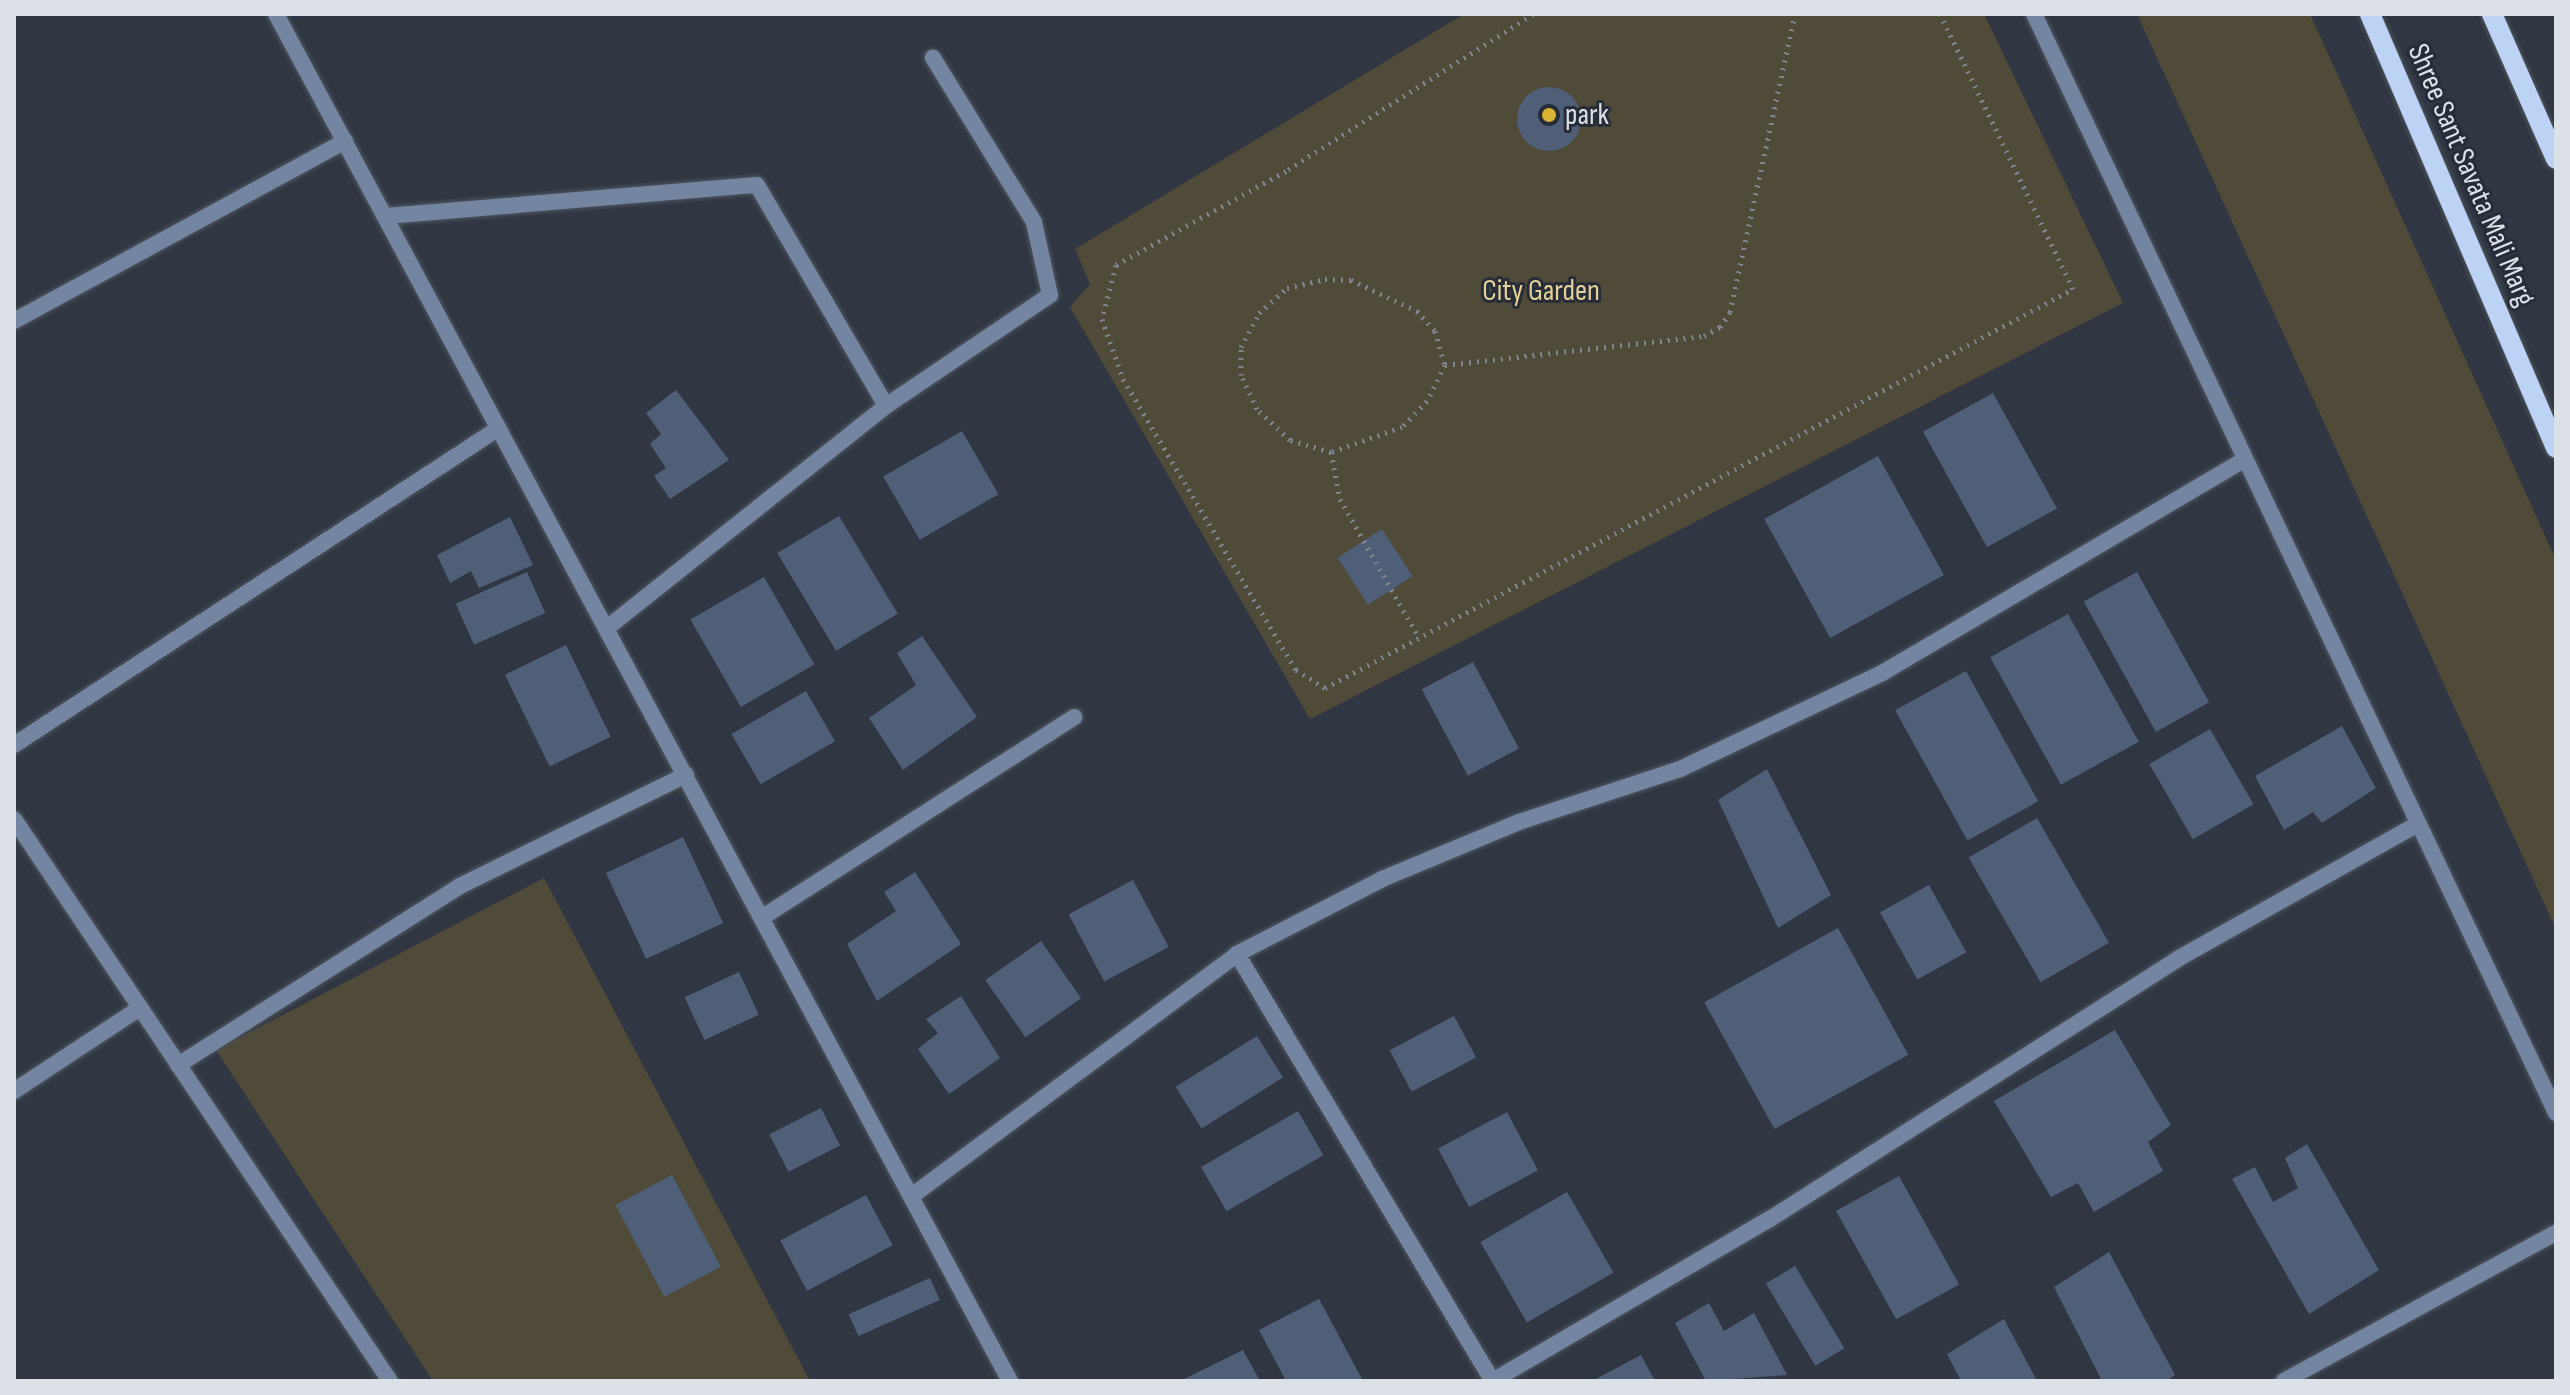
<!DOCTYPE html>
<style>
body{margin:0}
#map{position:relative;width:2570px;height:1395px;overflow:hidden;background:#303742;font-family:"Sofia Sans Condensed",sans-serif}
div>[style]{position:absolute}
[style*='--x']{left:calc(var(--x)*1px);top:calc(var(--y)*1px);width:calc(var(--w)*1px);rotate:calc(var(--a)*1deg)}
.green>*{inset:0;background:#504a39}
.building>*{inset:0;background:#4f5f78;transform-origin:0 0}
.round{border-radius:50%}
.path>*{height:5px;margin-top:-2.5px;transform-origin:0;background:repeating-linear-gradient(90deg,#7e858e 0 2px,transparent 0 8px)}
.roads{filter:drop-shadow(0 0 2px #4f5660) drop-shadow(0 0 2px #4f5660)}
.street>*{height:16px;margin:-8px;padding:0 8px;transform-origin:8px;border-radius:8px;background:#7385a1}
.primary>*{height:20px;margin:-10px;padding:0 10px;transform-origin:10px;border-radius:10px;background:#bcd3f5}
.dots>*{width:22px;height:22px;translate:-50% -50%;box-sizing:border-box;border:4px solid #262d38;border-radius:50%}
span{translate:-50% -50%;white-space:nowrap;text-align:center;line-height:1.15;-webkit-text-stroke:6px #262d38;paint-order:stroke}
.poi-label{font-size:30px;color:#dce1e8}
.left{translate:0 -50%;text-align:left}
.street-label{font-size:30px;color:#dce1e8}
.park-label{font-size:30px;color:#e4d099}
.frame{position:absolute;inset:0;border:16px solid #dce1e8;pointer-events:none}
</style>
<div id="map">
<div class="green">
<div style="clip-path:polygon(1464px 14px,1984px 14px,2123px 303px,1310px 719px,1070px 307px,1090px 284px,1075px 249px)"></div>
<div style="clip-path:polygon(2137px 14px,2310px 14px,2556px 560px,2556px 929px)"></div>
<div style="clip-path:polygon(544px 878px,810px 1381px,433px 1381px,216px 1050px)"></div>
</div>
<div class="building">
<div class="round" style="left:1517px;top:87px;width:64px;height:64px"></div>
<div style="clip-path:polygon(676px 390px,729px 460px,670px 499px,654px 476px,666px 468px,650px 444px,661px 434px,646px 413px)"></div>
<div style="left:1993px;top:393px;width:132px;height:80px;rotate:61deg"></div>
<div style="left:962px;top:431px;width:73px;height:91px;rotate:60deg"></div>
<div style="left:1878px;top:456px;width:136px;height:130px;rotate:61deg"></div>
<div style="left:839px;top:516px;width:114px;height:72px;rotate:59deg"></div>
<div style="clip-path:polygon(510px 517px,533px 565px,479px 588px,471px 571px,450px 583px,437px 555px)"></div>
<div style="left:1382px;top:529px;width:56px;height:53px;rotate:57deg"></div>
<div style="left:527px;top:572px;width:45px;height:78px;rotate:66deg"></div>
<div style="left:2137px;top:572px;width:149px;height:61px;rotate:61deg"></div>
<div style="left:764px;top:577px;width:101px;height:85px;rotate:60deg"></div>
<div style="left:2068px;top:614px;width:146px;height:89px;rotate:61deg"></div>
<div style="clip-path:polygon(922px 636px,977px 717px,903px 770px,869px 718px,916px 685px,897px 653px)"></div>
<div style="left:566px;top:645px;width:102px;height:68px;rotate:64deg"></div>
<div style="left:1473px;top:662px;width:98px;height:58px;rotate:62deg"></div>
<div style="left:1966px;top:671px;width:149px;height:81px;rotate:61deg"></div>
<div style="left:806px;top:691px;width:58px;height:86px;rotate:60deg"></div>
<div style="clip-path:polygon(2342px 726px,2376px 788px,2322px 823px,2313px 812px,2284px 830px,2255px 776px)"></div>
<div style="left:2210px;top:729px;width:87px;height:70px;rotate:60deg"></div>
<div style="clip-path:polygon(1767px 769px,1831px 895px,1778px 928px,1718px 800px)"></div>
<div style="left:2037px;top:818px;width:144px;height:79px;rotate:60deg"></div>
<div style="left:683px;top:837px;width:95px;height:85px;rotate:65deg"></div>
<div style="clip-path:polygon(915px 872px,961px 944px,877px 1001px,847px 944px,896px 911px,884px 892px)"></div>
<div style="left:1133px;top:880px;width:76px;height:73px;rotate:62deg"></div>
<div style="left:1929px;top:885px;width:77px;height:56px;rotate:61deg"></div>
<div style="left:1838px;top:928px;width:145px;height:153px;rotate:61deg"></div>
<div style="left:1041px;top:941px;width:70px;height:68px;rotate:55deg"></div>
<div style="left:739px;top:972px;width:47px;height:60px;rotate:65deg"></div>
<div style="clip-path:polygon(961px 996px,1000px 1058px,949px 1094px,918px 1049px,938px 1033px,926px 1019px)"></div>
<div style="left:1454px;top:1016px;width:47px;height:73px;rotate:62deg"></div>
<div style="clip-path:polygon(2115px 1030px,2171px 1125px,2148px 1142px,2163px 1171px,2094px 1212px,2078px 1183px,2051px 1197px,1994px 1101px)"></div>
<div style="left:1257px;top:1036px;width:49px;height:96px;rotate:58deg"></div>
<div style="left:821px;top:1108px;width:42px;height:58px;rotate:63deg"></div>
<div style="left:1298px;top:1111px;width:51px;height:112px;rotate:60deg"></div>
<div style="left:1507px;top:1112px;width:66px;height:78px;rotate:62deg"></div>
<div style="clip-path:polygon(2307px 1144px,2379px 1270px,2309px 1314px,2232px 1179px,2255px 1167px,2273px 1202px,2298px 1188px,2285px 1158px)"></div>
<div style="left:672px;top:1175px;width:104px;height:64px;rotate:62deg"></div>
<div style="left:1899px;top:1176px;width:124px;height:72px;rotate:61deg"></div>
<div style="left:1567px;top:1192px;width:93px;height:100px;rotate:60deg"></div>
<div style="left:866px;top:1195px;width:57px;height:97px;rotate:62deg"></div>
<div style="clip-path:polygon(2109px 1252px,2175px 1375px,2166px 1381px,2102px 1381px,2054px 1287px)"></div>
<div style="left:1795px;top:1266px;width:96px;height:34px;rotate:59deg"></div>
<div style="left:930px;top:1278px;width:24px;height:89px;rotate:66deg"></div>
<div style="clip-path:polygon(1319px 1299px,1363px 1381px,1286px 1381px,1259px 1330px)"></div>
<div style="clip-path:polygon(1709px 1303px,1724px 1331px,1754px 1313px,1787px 1375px,1706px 1381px,1675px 1323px)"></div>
<div style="clip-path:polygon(2004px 1319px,2037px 1381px,1961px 1381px,1947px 1354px)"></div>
<div style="clip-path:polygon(1243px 1350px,1260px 1381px,1180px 1381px)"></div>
<div style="clip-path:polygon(1641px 1355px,1655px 1381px,1592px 1381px)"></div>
</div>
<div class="path">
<div style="--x:1533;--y:14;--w:293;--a:147.6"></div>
<div style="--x:1286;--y:171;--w:194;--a:151.1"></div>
<div style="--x:1116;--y:265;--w:56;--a:104.5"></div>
<div style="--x:1102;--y:319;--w:64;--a:70.7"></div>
<div style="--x:1123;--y:379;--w:339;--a:59.3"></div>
<div style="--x:1296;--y:670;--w:34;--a:32"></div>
<div style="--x:1325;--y:688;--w:848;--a:-28.08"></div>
<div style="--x:2073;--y:289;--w:305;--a:-115.8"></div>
<div style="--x:1325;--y:279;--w:26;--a:2"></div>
<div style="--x:1351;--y:280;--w:73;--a:25.2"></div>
<div style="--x:1417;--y:311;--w:27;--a:48"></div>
<div style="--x:1435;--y:331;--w:35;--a:74"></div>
<div style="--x:1445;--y:365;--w:40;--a:116.6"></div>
<div style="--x:1427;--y:401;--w:36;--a:134"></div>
<div style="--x:1402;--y:427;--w:75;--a:160.6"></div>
<div style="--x:1331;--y:452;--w:43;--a:-163.7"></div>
<div style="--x:1290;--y:440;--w:45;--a:-136.8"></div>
<div style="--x:1257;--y:409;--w:38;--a:-115"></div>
<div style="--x:1241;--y:375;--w:28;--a:-90"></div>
<div style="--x:1241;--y:347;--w:38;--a:-62"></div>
<div style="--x:1259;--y:313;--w:38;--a:-42"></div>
<div style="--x:1287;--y:288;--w:39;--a:-13"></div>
<div style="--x:1445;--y:365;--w:261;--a:-6.4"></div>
<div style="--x:1704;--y:336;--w:18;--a:-29"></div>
<div style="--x:1720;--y:327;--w:18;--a:-56"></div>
<div style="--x:1730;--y:312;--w:305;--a:-77.7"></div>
<div style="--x:1331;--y:452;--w:48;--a:79.2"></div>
<div style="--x:1340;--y:499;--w:160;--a:60.4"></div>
</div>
<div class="roads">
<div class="street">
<div style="--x:276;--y:14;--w:1552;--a:61.77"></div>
<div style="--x:2034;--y:14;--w:1217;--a:64.59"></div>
<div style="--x:386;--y:216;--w:372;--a:-4.8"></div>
<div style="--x:757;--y:185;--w:256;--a:59.7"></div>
<div style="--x:886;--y:406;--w:357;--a:141.5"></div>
<div style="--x:14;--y:321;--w:377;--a:-28.5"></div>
<div style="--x:886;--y:406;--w:198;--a:-34.1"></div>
<div style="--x:1050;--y:295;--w:75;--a:-102.4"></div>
<div style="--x:1034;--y:222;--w:193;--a:-121.6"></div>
<div style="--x:14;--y:745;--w:579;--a:-33.17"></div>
<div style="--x:14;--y:819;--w:676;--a:56.22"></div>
<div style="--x:763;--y:917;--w:370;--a:-32.7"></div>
<div style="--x:1237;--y:954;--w:163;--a:-27.3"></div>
<div style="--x:1382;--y:879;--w:148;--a:-22.6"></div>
<div style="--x:1519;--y:822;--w:169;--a:-18.2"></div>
<div style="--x:1680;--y:769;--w:224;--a:-25.4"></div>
<div style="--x:1882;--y:673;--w:420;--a:-30.5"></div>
<div style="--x:178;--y:1065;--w:334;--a:-32.4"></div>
<div style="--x:460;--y:886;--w:252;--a:-26.2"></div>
<div style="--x:14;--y:1091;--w:151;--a:-33.4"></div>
<div style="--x:913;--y:1195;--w:404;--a:-36.6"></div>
<div style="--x:1237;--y:954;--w:498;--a:59.1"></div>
<div style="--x:1494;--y:1380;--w:320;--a:-30.3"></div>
<div style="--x:1770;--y:1219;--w:485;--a:-32.5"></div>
<div style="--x:2179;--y:958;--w:274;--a:-29.3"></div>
<div style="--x:2284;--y:1381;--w:310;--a:-28.6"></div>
</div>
<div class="primary">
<div style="--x:2370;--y:14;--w:472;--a:66.8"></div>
<div style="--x:2492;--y:14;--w:158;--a:66.2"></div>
</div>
</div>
<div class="dots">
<div style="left:1549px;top:115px;background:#dab333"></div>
</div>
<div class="poi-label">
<span class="left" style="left:1565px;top:115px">park</span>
</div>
<div class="street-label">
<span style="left:2471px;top:175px;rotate:67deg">Shree Sant Savata Mali Marg</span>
</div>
<div class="park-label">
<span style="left:1541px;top:291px">City Garden</span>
</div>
<div class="frame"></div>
</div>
